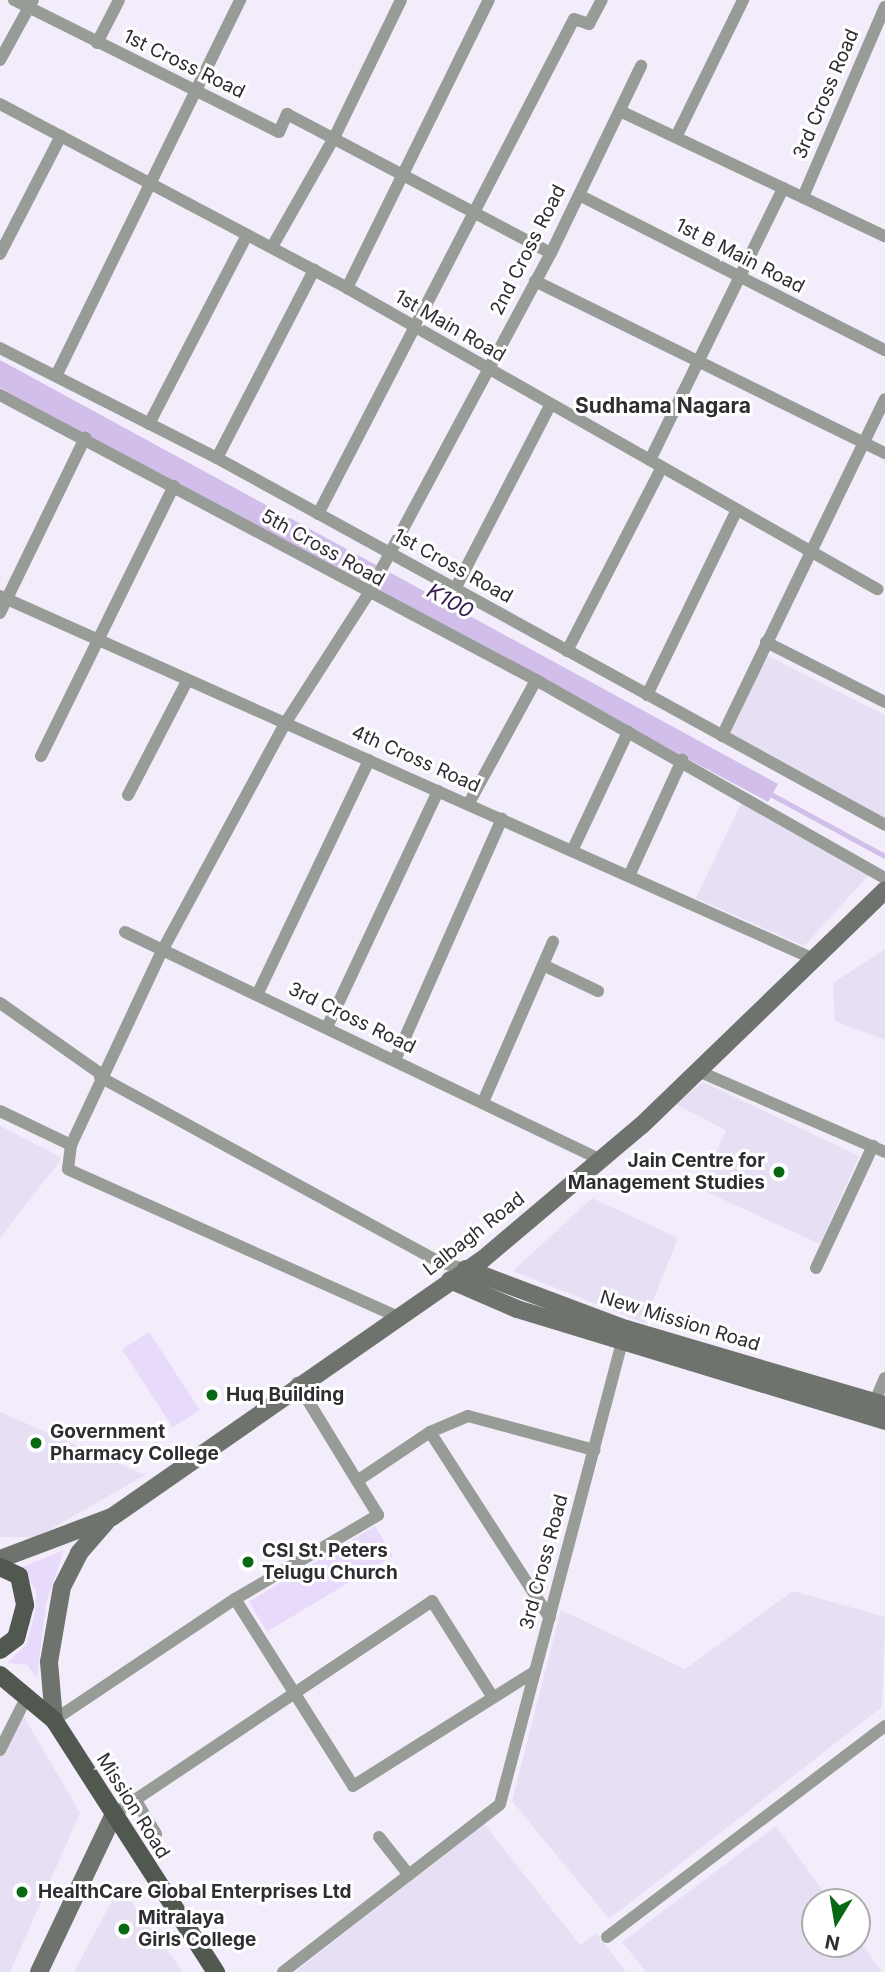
<!DOCTYPE html>
<style>
body{margin:0}
#map{position:relative;width:885px;height:1972px;overflow:hidden;background:#f3edfb;font-family:Inter,sans-serif}
div>[style]{position:absolute}
[style*='--x']{left:calc(var(--x)*1px);top:calc(var(--y)*1px);width:calc(var(--w)*1px);rotate:calc(var(--a)*1deg)}
.built>*{inset:0;background:#e7dff3}
.green>*{inset:0;background:#e8dafb;transform-origin:0 0}
.water>*{inset:0;background:#d1beea}
.stream>*{height:4.5px;margin:-2.25px;padding:0 2.25px;transform-origin:2.25px;border-radius:2.25px;background:#d1beea}
.minor>*{height:12px;margin:-6px;padding:0 6px;transform-origin:6px;border-radius:6px;background:#989c97}
.secondary>*{height:18px;margin:-9px;padding:0 9px;transform-origin:9px;border-radius:9px;background:#6e746d}
.primary>*{height:18px;margin:-9px;padding:0 9px;transform-origin:9px;border-radius:9px;background:#505850}
.dots>*{width:19px;height:19px;translate:-50% -50%;box-sizing:border-box;border:4px solid #fff;border-radius:50%}
span{translate:-50% -50%;white-space:nowrap;text-align:center;line-height:1.15;-webkit-text-stroke:6px #fff;paint-order:stroke}
.street-label{font-size:19px;color:#2f2d32}
.poi-label{font-size:19px;color:#2f2d32;font-weight:700}
.right{translate:-100% -50%;text-align:right}
.left{translate:0 -50%;text-align:left}
.neighbourhood-label{font-size:21px;color:#2f2d32;font-weight:700}
.water-label{font-size:21px;color:#361c50;font-style:italic}
.north{position:absolute;left:801px;top:1888px;width:70px;height:70px;box-sizing:border-box;background:#fff;border:2px solid #acabad;border-radius:50%;rotate:191deg;font-size:19px;font-weight:700;line-height:28px;text-align:center;color:#2f2d32}
.north::after{content:'';display:block;margin:auto;width:24px;height:32px;background:#076914;clip-path:polygon(50% 0,100% 100%,50% 72%,0 100%)}
</style>
<div id="map">
<div class="built">
<div style="clip-path:polygon(766px 655px,885px 715px,885px 818px,725px 732px)"></div>
<div style="clip-path:polygon(743px 799px,869px 875px,804px 946px,696px 898px)"></div>
<div style="clip-path:polygon(885px 949px,885px 1040px,835px 1021px,833px 983px)"></div>
<div style="clip-path:polygon(703px 1082px,859px 1156px,820px 1244px,700px 1189px,726px 1130px,675px 1104px)"></div>
<div style="clip-path:polygon(0 1126px,62px 1158px,0 1238px)"></div>
<div style="clip-path:polygon(592px 1198px,678px 1238px,644px 1323px,513px 1271px)"></div>
<div style="clip-path:polygon(0 1412px,145px 1475px,37px 1537px,0 1537px)"></div>
<div style="clip-path:polygon(793px 1591px,885px 1617px,882px 1707px,609px 1919px,512px 1801px,561px 1610px,685px 1669px)"></div>
<div style="clip-path:polygon(23px 1715px,80px 1813px,10px 1972px,0 1972px,0 1755px)"></div>
<div style="clip-path:polygon(484px 1824px,580px 1945px,596px 1933px,626px 1972px,295px 1972px)"></div>
<div style="clip-path:polygon(776px 1826px,831px 1902px,815px 1902px,815px 1944px,857px 1944px,857px 1937px,882px 1972px,646px 1972px,622px 1942px)"></div>
<div style="clip-path:polygon(120px 1886px,183px 1972px,74px 1972px)"></div>
</div>
<div class="green">
<div style="left:149px;top:1332px;width:93px;height:32px;rotate:57deg"></div>
<div style="left:375px;top:1526px;width:35px;height:147px;rotate:59deg"></div>
<div style="clip-path:polygon(64px 1550px,46px 1604px,37px 1678px,27px 1665px,7px 1663px,26px 1645px,36px 1609px,36px 1590px,20px 1568px)"></div>
</div>
<div class="water">
<div style="clip-path:polygon(0 360px,778px 784px,768px 802px,0 388px)"></div>
</div>
<div class="stream">
<div style="--x:769;--y:793;--w:132;--a:28.5"></div>
</div>
<div class="minor">
<div style="--x:14;--y:0;--w:296;--a:26.5"></div>
<div style="--x:279;--y:132;--w:20;--a:-66"></div>
<div style="--x:287;--y:114;--w:298;--a:27.8"></div>
<div style="--x:97;--y:43;--w:48;--a:-62.9"></div>
<div style="--x:0;--y:60;--w:68;--a:-61.2"></div>
<div style="--x:0;--y:104;--w:393;--a:27.9"></div>
<div style="--x:347;--y:288;--w:610;--a:29.59"></div>
<div style="--x:620;--y:111;--w:293;--a:25.3"></div>
<div style="--x:676;--y:137;--w:153;--a:-63.9"></div>
<div style="--x:579;--y:195;--w:343;--a:26.9"></div>
<div style="--x:803;--y:197;--w:207;--a:-66.7"></div>
<div style="--x:272;--y:247;--w:125;--a:-60.4"></div>
<div style="--x:334;--y:138;--w:153;--a:-64.1"></div>
<div style="--x:0;--y:254;--w:133;--a:-62.7"></div>
<div style="--x:535;--y:281;--w:390;--a:26.2"></div>
<div style="--x:347;--y:288;--w:321;--a:-63.8"></div>
<div style="--x:0;--y:348;--w:243;--a:26.9"></div>
<div style="--x:217;--y:458;--w:762;--a:28.78"></div>
<div style="--x:56;--y:376;--w:419;--a:-63.9"></div>
<div style="--x:0;--y:395;--w:607;--a:28"></div>
<div style="--x:536;--y:680;--w:401;--a:29.6"></div>
<div style="--x:149;--y:424;--w:213;--a:-62.6"></div>
<div style="--x:217;--y:458;--w:212;--a:-62.7"></div>
<div style="--x:650;--y:460;--w:303;--a:-63.9"></div>
<div style="--x:318;--y:514;--w:557;--a:-62.65"></div>
<div style="--x:574;--y:19;--w:16;--a:18"></div>
<div style="--x:589;--y:24;--w:27;--a:-62"></div>
<div style="--x:455;--y:589;--w:206;--a:-62.6"></div>
<div style="--x:0;--y:596;--w:894;--a:24.04"></div>
<div style="--x:0;--y:613;--w:195;--a:-64.1"></div>
<div style="--x:766;--y:642;--w:133;--a:26.8"></div>
<div style="--x:567;--y:651;--w:207;--a:-62.7"></div>
<div style="--x:647;--y:695;--w:206;--a:-64.1"></div>
<div style="--x:722;--y:736;--w:374;--a:-64.2"></div>
<div style="--x:41;--y:756;--w:301;--a:-63.8"></div>
<div style="--x:128;--y:795;--w:128;--a:-62.6"></div>
<div style="--x:469;--y:803;--w:140;--a:-61.4"></div>
<div style="--x:572;--y:851;--w:132;--a:-64.8"></div>
<div style="--x:629;--y:876;--w:128;--a:-65.4"></div>
<div style="--x:125;--y:932;--w:526;--a:25.59"></div>
<div style="--x:543;--y:965;--w:61;--a:25.3"></div>
<div style="--x:258;--y:993;--w:258;--a:-64.5"></div>
<div style="--x:0;--y:1003;--w:123;--a:35.1"></div>
<div style="--x:327;--y:1027;--w:261;--a:-64.8"></div>
<div style="--x:395;--y:1060;--w:264;--a:-66.1"></div>
<div style="--x:698;--y:1071;--w:204;--a:23.4"></div>
<div style="--x:100;--y:1077;--w:386;--a:28.6"></div>
<div style="--x:439;--y:1262;--w:28;--a:15"></div>
<div style="--x:483;--y:1102;--w:175;--a:-66.4"></div>
<div style="--x:0;--y:1111;--w:79;--a:25.6"></div>
<div style="--x:816;--y:1268;--w:135;--a:-65"></div>
<div style="--x:396;--y:1316;--w:359;--a:-155.9"></div>
<div style="--x:68;--y:1169;--w:24;--a:-83"></div>
<div style="--x:71;--y:1145;--w:214;--a:-64.9"></div>
<div style="--x:162;--y:951;--w:260;--a:-61.6"></div>
<div style="--x:286;--y:722;--w:150;--a:-57.3"></div>
<div style="--x:367;--y:596;--w:389;--a:-61.8"></div>
<div style="--x:551;--y:253;--w:208;--a:-64.3"></div>
<div style="--x:875;--y:1401;--w:25;--a:-67"></div>
<div style="--x:430;--y:1432;--w:221;--a:57.2"></div>
<div style="--x:357;--y:1481;--w:88;--a:-33.9"></div>
<div style="--x:430;--y:1432;--w:41;--a:-22.8"></div>
<div style="--x:468;--y:1416;--w:131;--a:15.1"></div>
<div style="--x:235;--y:1599;--w:221;--a:57.7"></div>
<div style="--x:353;--y:1786;--w:214;--a:-32.2"></div>
<div style="--x:54;--y:1720;--w:218;--a:-33.8"></div>
<div style="--x:235;--y:1599;--w:166;--a:-30.4"></div>
<div style="--x:378;--y:1515;--w:155;--a:-121.5"></div>
<div style="--x:0;--y:1750;--w:60;--a:-63.4"></div>
<div style="--x:135;--y:1799;--w:41;--a:59"></div>
<div style="--x:114;--y:1814;--w:383;--a:-33.8"></div>
<div style="--x:432;--y:1601;--w:112;--a:57.7"></div>
<div style="--x:379;--y:1837;--w:48;--a:51.7"></div>
<div style="--x:607;--y:1937;--w:349;--a:-37.2"></div>
<div style="--x:283;--y:1972;--w:274;--a:-37.7"></div>
<div style="--x:500;--y:1804;--w:484;--a:-75.2"></div>
</div>
<div class="secondary">
<div style="--x:466;--y:1269;--w:171;--a:20.6"></div>
<div style="--x:626;--y:1329;--w:270;--a:16.4"></div>
<div style="--x:450;--y:1280;--w:73;--a:23.4"></div>
<div style="--x:517;--y:1309;--w:385;--a:16.9"></div>
<div style="--x:0;--y:1559;--w:120;--a:-20.6"></div>
<div style="--x:112;--y:1517;--w:450;--a:-34.8"></div>
<div style="--x:482;--y:1260;--w:209;--a:-40.2"></div>
<div style="--x:642;--y:1125;--w:338;--a:-44"></div>
<div style="--x:54;--y:1720;--w:58;--a:-94.9"></div>
<div style="--x:49;--y:1662;--w:76;--a:-80.2"></div>
<div style="--x:62;--y:1587;--w:38;--a:-63"></div>
<div style="--x:79;--y:1553;--w:41;--a:-48.9"></div>
<div style="--x:39;--y:1972;--w:175;--a:-64.6"></div>
</div>
<div class="primary">
<div style="--x:0;--y:1567;--w:21;--a:25"></div>
<div style="--x:19;--y:1576;--w:30;--a:78"></div>
<div style="--x:25;--y:1605;--w:34;--a:105"></div>
<div style="--x:16;--y:1638;--w:20;--a:143"></div>
<div style="--x:0;--y:1675;--w:70;--a:39.8"></div>
<div style="--x:54;--y:1720;--w:300;--a:57.3"></div>
</div>
<div class="dots">
<div style="left:779px;top:1172px;background:#076914"></div>
<div style="left:212px;top:1395px;background:#076914"></div>
<div style="left:36px;top:1443px;background:#076914"></div>
<div style="left:248px;top:1562px;background:#076914"></div>
<div style="left:22px;top:1892px;background:#076914"></div>
<div style="left:124px;top:1929px;background:#076914"></div>
</div>
<div class="street-label">
<span style="left:184px;top:64px;rotate:26deg">1st Cross Road</span>
<span style="left:826px;top:94px;rotate:-67deg">3rd Cross Road</span>
<span style="left:528px;top:250px;rotate:-63deg">2nd Cross Road</span>
<span style="left:740px;top:256px;rotate:27deg">1st B Main Road</span>
<span style="left:450px;top:326px;rotate:30deg">1st Main Road</span>
<span style="left:323px;top:548px;rotate:29deg">5th Cross Road</span>
<span style="left:453px;top:566px;rotate:29deg">1st Cross Road</span>
<span style="left:416px;top:759px;rotate:24deg">4th Cross Road</span>
<span style="left:352px;top:1018px;rotate:26deg">3rd Cross Road</span>
<span style="left:474px;top:1234px;rotate:-38deg">Lalbagh Road</span>
<span style="left:680px;top:1321px;rotate:17deg">New Mission Road</span>
<span style="left:544px;top:1562px;rotate:-75deg">3rd Cross Road</span>
<span style="left:133px;top:1806px;rotate:58deg">Mission Road</span>
</div>
<div class="poi-label">
<span class="right" style="left:765px;top:1172px">Jain Centre for<br>Management Studies</span>
<span class="left" style="left:226px;top:1395px">Huq Building</span>
<span class="left" style="left:50px;top:1443px">Government<br>Pharmacy College</span>
<span class="left" style="left:262px;top:1562px">CSI St. Peters<br>Telugu Church</span>
<span class="left" style="left:38px;top:1892px">HealthCare Global Enterprises Ltd</span>
<span class="left" style="left:138px;top:1929px">Mitralaya<br>Girls College</span>
</div>
<div class="neighbourhood-label">
<span style="left:663px;top:406px">Sudhama Nagara</span>
</div>
<div class="water-label">
<span style="left:450px;top:601px;rotate:29deg">K100</span>
</div>
<div class="north">N</div>
</div>
